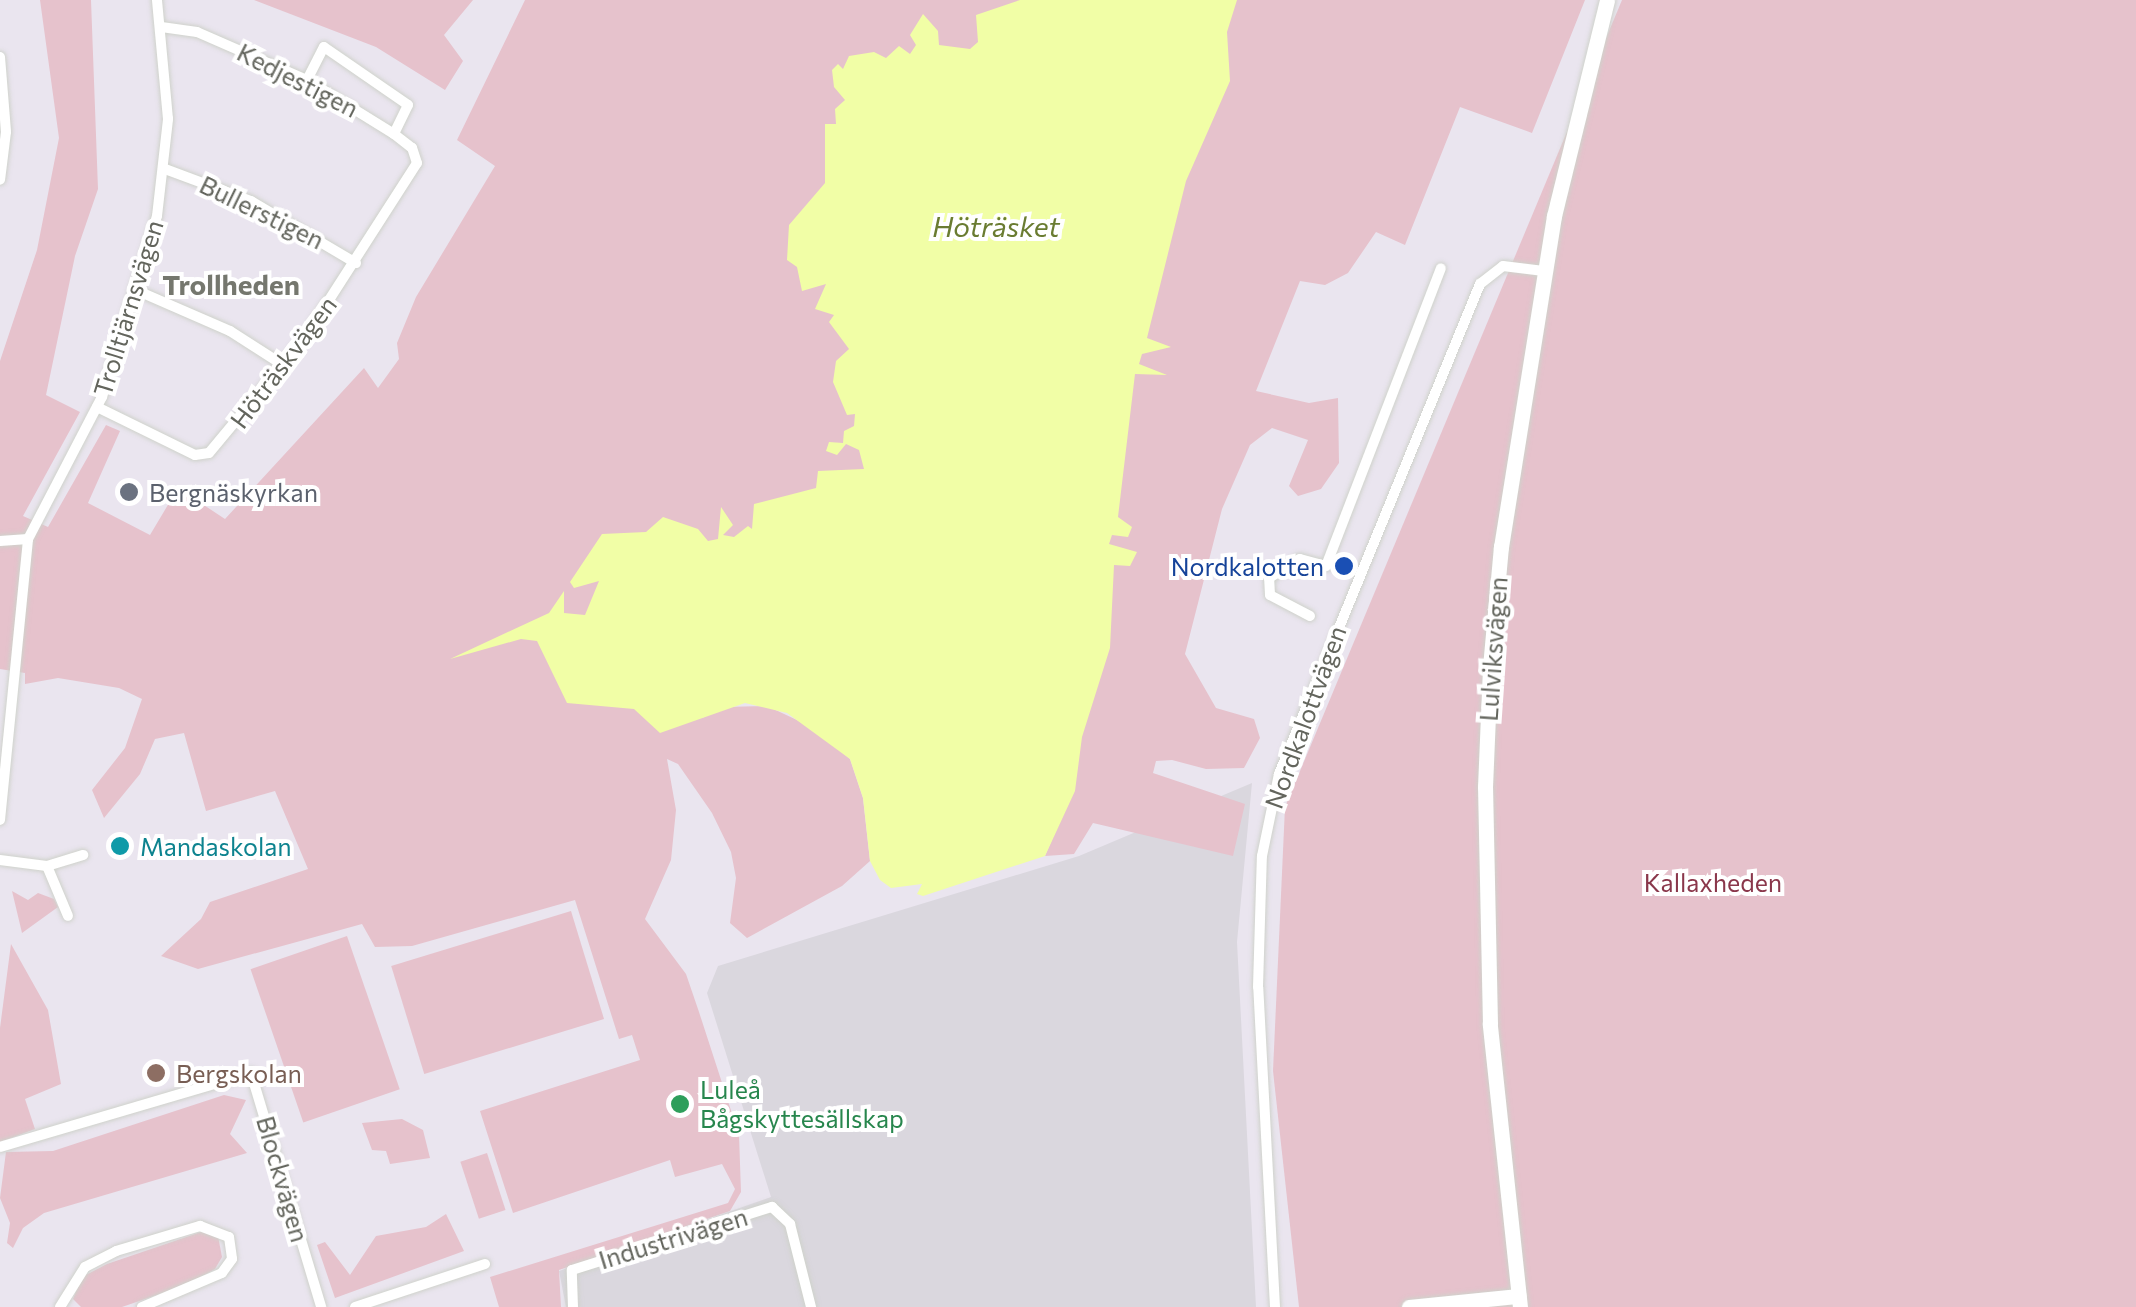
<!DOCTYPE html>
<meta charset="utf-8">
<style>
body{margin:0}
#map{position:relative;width:2136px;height:1307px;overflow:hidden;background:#eae5ef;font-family:Commissioner,sans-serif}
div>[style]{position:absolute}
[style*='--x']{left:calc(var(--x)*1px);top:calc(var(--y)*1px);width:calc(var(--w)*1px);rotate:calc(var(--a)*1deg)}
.industrial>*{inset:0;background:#dad7de}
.green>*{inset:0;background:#e6c2cc;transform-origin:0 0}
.water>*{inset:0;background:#f1fea6}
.roads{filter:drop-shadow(0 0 2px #cfd2cb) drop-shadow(0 0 2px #cfd2cb)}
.street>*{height:10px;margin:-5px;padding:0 5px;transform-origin:5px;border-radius:5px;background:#fff}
.secondary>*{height:15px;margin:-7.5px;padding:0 7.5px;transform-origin:7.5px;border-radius:7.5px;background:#fff}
.dots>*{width:28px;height:28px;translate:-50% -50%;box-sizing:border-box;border:5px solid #fff;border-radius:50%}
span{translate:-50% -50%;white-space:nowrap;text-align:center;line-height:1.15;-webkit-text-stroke:8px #fff;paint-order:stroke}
.street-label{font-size:25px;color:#63655d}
.worship-label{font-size:25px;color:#5b616d}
.left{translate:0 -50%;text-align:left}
.transit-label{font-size:25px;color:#164399}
.right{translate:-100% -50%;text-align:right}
.culture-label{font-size:25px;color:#0d838f}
.park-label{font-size:25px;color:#8a374b}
.education-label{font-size:25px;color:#785e54}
.leisure-label{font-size:25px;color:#27864d}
.water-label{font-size:28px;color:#6a7c31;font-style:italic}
.neighbourhood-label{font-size:28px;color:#75776e;font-weight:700}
</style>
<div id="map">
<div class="industrial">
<div style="clip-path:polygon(1252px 783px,1237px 942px,1256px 1307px,566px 1307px,559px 1271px,771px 1197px,707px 993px,718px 966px,1079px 856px)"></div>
</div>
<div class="green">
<div style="clip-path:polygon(40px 0,91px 0,98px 189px,75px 256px,46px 395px,80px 412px,23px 516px,48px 527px,106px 425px,120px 431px,88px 503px,150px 535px,178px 488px,225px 519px,364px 368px,378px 388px,399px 359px,397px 343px,416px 297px,495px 166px,457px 140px,525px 0,1585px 0,1532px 133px,1460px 107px,1405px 245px,1376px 232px,1348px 273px,1325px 285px,1300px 281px,1256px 391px,1309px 403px,1338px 398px,1339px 463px,1321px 489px,1298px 496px,1289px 486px,1308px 440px,1272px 428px,1250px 445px,1222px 509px,1185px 654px,1216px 708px,1254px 719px,1260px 738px,1244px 768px,1206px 769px,1172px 760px,1156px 761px,1153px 773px,1245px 804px,1233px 856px,1093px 823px,1074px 854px,1045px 856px,1062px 816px,704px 661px,702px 718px,725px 707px,767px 706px,814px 728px,850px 759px,863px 798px,870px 861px,842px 886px,747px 938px,730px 923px,736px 878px,731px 852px,712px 813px,678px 764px,667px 759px,676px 810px,671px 860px,645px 919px,686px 974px,699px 1012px,739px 1135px,741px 1192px,730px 1211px,559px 1270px,561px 1307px,499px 1307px,490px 1277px,728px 1203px,735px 1189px,722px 1164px,675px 1177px,670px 1160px,513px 1213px,480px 1111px,640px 1060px,632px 1035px,619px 1039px,575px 900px,412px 946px,375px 947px,362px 924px,198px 969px,161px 956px,201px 919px,210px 902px,308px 869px,275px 791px,206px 811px,184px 733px,155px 739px,140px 774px,104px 818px,92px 790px,125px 748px,142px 699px,119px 688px,58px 678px,25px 684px,25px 673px,0 669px,0 361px,37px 250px,59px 138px)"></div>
<div style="clip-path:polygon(254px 0,473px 0,444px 35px,463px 61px,445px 90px,376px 47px)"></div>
<div style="clip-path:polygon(1622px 0,2136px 0,2136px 1307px,1299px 1307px,1273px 1071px,1285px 807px)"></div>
<div style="clip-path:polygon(12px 891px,28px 900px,38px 893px,54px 899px,58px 907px,22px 933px)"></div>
<div style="left:571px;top:911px;width:113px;height:188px;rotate:73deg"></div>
<div style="left:347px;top:936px;width:162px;height:102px;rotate:71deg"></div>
<div style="clip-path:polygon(11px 944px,48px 1010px,61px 1084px,25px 1099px,35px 1129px,0 1142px,0 1028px)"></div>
<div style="clip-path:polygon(224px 1095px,246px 1100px,230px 1134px,247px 1153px,44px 1213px,23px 1228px,13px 1248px,7px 1243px,10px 1223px,0 1198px,6px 1152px,53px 1151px)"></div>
<div style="clip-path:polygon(402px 1119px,423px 1130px,430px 1158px,390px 1164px,386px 1151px,372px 1150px,362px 1123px)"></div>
<div style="left:487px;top:1153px;width:60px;height:28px;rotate:72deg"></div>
<div style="clip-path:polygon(446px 1214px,464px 1251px,335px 1298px,317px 1245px,325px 1242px,350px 1275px,376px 1236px,426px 1227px)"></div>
<div style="clip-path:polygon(201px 1232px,218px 1236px,222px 1257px,215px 1269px,188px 1284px,122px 1307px,81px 1307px,73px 1299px,82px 1277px,107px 1264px)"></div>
</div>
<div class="water">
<div style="clip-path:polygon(1020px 0,1237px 0,1227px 32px,1230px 81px,1186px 181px,1147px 338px,1171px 347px,1142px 354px,1139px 364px,1167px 375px,1135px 374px,1118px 517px,1132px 527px,1128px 537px,1112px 535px,1109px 544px,1137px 552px,1130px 566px,1114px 565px,1110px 648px,1082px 737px,1075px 791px,1045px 856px,923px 896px,917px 894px,922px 884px,891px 888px,880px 880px,870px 861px,863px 798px,850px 759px,787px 713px,745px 703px,660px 733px,634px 709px,567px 703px,537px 641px,521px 639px,450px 659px,549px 613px,564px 591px,564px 613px,585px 615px,599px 581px,574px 588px,570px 582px,602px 534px,646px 532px,663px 517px,698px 529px,708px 541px,718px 539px,721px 507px,733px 525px,723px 535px,734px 537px,748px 526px,752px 529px,754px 504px,816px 488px,818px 471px,864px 469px,859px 450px,846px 444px,837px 455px,826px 451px,829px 442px,843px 443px,844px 431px,854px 426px,855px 414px,847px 415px,833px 382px,836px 361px,849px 349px,829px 322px,834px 315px,815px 309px,826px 284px,802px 291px,797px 267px,787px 260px,789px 225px,825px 183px,825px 124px,836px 124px,835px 109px,845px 100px,834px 87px,832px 70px,838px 64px,843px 69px,849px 56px,874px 52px,886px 58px,899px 46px,910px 54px,916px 45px,910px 35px,923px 14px,938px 31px,939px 45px,970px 49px,978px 42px,976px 15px)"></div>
</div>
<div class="roads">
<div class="street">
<div style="--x:0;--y:57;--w:75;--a:85.4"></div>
<div style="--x:6;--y:132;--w:48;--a:97.1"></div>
<div style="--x:307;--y:80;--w:37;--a:-63"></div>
<div style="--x:324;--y:47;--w:102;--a:34.6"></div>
<div style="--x:408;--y:105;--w:32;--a:116"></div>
<div style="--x:165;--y:169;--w:92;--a:20.4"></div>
<div style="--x:251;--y:201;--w:122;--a:30.6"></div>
<div style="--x:138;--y:291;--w:100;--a:23.5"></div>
<div style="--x:230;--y:331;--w:63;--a:32.7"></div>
<div style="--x:97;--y:407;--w:109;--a:26.1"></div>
<div style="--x:195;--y:455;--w:14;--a:-8"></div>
<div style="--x:209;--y:453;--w:148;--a:-50.2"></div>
<div style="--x:304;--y:339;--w:209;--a:-57.3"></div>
<div style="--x:417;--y:163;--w:16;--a:-108"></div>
<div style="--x:412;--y:148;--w:23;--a:-142"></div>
<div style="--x:394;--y:134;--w:102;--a:-148.2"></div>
<div style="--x:307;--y:80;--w:120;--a:-156.4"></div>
<div style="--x:197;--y:32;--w:36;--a:-172"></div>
<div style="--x:0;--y:541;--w:28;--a:-4"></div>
<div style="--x:1310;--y:616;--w:45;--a:-152.3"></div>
<div style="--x:1270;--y:595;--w:17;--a:-93"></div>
<div style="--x:1269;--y:578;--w:36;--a:-32"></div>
<div style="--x:1300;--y:559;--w:27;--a:15"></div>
<div style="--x:1326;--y:566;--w:319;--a:-68.9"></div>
<div style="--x:0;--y:820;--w:282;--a:-84.3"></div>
<div style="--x:28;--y:539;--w:160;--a:-62.5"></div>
<div style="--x:102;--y:397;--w:189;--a:-73.1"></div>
<div style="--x:157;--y:216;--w:98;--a:-83.5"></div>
<div style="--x:168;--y:119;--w:120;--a:-95.3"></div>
<div style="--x:0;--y:860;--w:47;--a:7.3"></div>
<div style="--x:47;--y:866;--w:38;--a:-17"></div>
<div style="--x:47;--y:866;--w:54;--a:67.2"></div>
<div style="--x:0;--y:1147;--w:262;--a:-16.4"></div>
<div style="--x:251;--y:1073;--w:244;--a:73.3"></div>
<div style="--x:60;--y:1307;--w:47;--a:-58"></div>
<div style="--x:85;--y:1267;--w:35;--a:-27"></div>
<div style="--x:116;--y:1251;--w:88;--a:-16.6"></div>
<div style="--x:200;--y:1226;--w:31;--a:21"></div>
<div style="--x:229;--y:1237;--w:22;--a:82"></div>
<div style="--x:232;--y:1259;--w:17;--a:126"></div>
<div style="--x:222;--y:1273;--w:87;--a:157"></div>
<div style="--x:355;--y:1307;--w:137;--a:-18.3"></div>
<div style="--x:573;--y:1307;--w:37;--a:-92"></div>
<div style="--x:572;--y:1270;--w:210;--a:-17.5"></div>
<div style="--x:772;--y:1207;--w:25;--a:43"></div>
<div style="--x:790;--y:1224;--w:86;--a:75.8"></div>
<div style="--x:1275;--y:1307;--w:320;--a:-93"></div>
<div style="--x:1258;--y:987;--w:131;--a:-88.3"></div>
<div style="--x:1262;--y:856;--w:84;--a:-78.3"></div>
<div style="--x:1279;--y:774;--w:530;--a:-67.7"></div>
<div style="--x:1480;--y:284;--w:29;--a:-38"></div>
<div style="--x:1503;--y:266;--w:41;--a:7"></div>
</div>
<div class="secondary">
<div style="--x:1409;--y:1307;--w:110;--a:-5.8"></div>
<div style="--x:1520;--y:1307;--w:285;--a:-96.1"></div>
<div style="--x:1490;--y:1024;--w:237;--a:-91.2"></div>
<div style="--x:1485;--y:787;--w:120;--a:-87.6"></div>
<div style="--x:1490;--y:667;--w:121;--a:-84.8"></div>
<div style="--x:1501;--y:547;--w:335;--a:-80.9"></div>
<div style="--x:1554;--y:216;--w:222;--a:-76.2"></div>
</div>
</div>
<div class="dots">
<div style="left:129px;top:492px;background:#6b7280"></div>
<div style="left:1344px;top:566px;background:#1a4fb4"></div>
<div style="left:120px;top:846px;background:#0f9aa8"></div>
<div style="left:156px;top:1073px;background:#8d6e63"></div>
<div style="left:680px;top:1104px;background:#2e9e5b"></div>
</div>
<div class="street-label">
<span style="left:298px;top:80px;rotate:27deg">Kedjestigen</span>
<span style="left:262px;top:212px;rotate:26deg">Bullerstigen</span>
<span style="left:128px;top:308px;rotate:-73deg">Trolltjärnsvägen</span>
<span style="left:283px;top:362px;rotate:-53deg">Höträskvägen</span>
<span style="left:1493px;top:649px;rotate:-86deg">Lulviksvägen</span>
<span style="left:1305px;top:717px;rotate:-70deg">Nordkalottvägen</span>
<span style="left:283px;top:1179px;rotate:74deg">Blockvägen</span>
<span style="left:673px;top:1238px;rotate:-17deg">Industrivägen</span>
</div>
<div class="worship-label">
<span class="left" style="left:149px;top:492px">Bergnäskyrkan</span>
</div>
<div class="transit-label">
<span class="right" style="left:1324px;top:566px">Nordkalotten</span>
</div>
<div class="culture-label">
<span class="left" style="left:140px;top:846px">Mandaskolan</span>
</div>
<div class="park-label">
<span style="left:1713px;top:882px">Kallaxheden</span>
</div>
<div class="education-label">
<span class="left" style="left:176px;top:1073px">Bergskolan</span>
</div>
<div class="leisure-label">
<span class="left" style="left:700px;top:1104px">Luleå<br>Bågskyttesällskap</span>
</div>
<div class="water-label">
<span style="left:996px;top:226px">Höträsket</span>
</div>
<div class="neighbourhood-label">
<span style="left:231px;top:284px">Trollheden</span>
</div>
</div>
